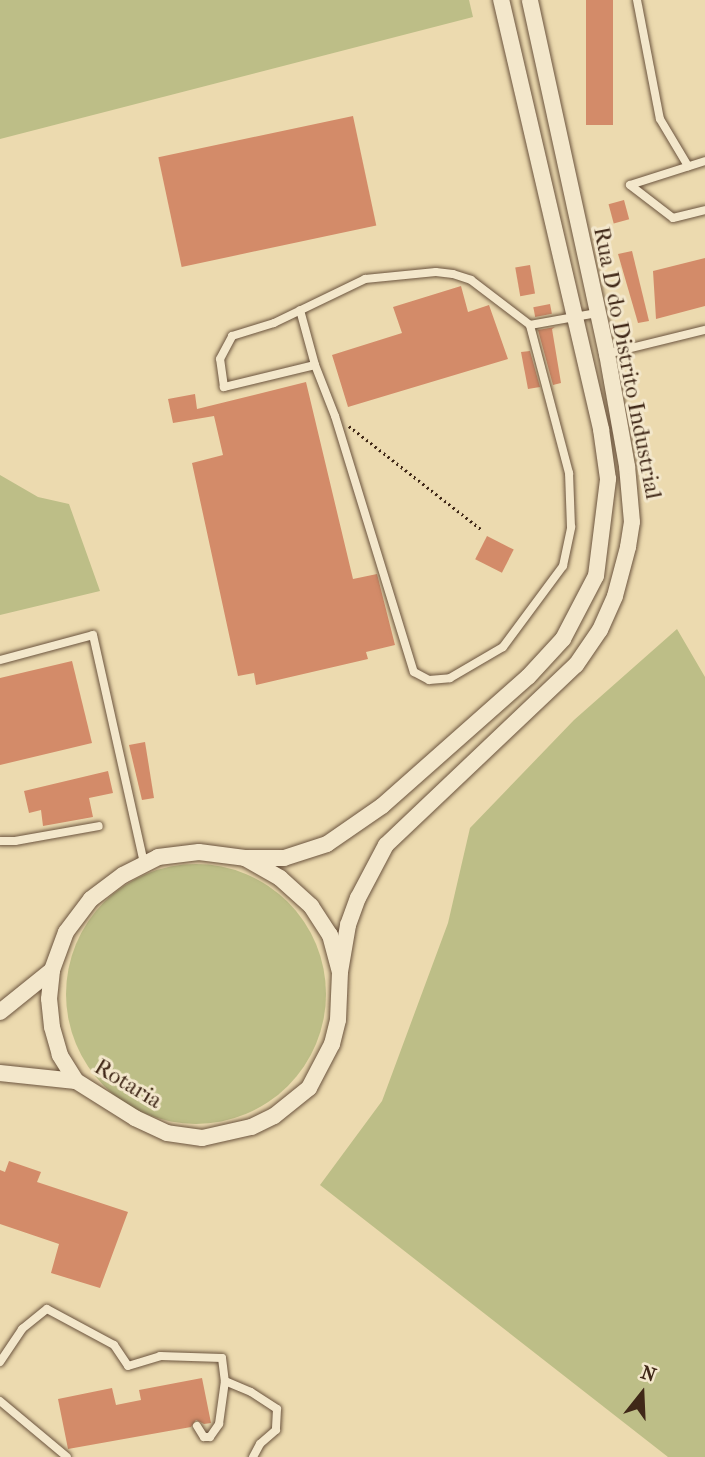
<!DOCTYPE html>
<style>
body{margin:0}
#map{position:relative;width:705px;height:1457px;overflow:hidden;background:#ecdaaf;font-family:"IM FELL French Canon",serif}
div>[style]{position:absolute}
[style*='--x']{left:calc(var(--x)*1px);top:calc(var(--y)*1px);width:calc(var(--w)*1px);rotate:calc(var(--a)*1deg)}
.green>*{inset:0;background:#bdbe87}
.round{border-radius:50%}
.building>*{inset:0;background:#d38b69;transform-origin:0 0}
.path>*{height:2.5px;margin-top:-1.25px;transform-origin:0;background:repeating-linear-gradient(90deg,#402818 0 2px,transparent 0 5.5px)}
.roads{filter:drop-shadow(0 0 2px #6b543e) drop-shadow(0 0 2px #6b543e)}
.lane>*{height:8px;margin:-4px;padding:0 4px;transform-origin:4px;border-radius:4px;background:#f3e7cb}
.street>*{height:16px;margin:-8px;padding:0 8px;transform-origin:8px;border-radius:8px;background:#f3e7cb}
span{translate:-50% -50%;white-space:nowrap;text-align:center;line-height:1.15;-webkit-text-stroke:6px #f3e7cb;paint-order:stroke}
.street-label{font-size:23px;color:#402818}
.north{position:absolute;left:607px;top:1359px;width:70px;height:70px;-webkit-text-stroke:5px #f3e7cb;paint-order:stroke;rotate:18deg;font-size:19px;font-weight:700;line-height:28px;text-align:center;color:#402818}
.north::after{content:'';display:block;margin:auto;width:24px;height:32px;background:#402818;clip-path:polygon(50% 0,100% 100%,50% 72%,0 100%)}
</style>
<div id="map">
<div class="green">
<div style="clip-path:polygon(0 0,469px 0,473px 17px,0 139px)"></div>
<div style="clip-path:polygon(0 475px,38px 497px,69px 504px,100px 591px,0 615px)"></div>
<div style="clip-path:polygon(677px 629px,705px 677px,705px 1457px,668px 1457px,320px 1185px,382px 1101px,448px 923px,470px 828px,574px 720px)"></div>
<div class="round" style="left:66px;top:864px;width:260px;height:260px"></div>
</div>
<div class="building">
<div style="left:586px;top:0;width:27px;height:125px"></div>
<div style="left:353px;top:116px;width:112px;height:199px;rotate:78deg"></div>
<div style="left:624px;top:200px;width:20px;height:16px;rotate:75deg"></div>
<div style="clip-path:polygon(632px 251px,649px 321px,638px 323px,618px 254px)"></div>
<div style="clip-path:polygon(705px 258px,705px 306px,656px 319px,653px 271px)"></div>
<div style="left:530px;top:265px;width:29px;height:15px;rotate:80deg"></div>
<div style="clip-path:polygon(461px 286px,468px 312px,489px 305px,508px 359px,348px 407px,332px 355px,402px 333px,393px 307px)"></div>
<div style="left:550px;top:304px;width:10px;height:17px;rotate:79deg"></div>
<div style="clip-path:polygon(555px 327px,552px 329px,561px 383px,553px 385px,538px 330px)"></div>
<div style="clip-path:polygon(530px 351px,540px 387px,528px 389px,521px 352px)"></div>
<div style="clip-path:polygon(306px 382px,353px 579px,377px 574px,395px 645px,366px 652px,368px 659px,256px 685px,254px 673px,238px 676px,192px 463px,223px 455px,214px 416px,173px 423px,168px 399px,195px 394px,197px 409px)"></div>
<div style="left:487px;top:536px;width:30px;height:26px;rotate:27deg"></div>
<div style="clip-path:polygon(72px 661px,92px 743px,0 765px,0 678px)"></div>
<div style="clip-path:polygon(145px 742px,154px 798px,142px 800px,129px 745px)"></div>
<div style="clip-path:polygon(108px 771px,113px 793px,89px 798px,93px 817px,43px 826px,41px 810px,29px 813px,24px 791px)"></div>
<div style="clip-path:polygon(9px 1161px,41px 1172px,37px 1182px,128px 1212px,100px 1288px,51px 1273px,59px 1244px,0 1224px,0 1170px,5px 1172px)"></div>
<div style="clip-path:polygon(202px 1378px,211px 1423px,204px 1424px,196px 1420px,191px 1427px,68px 1449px,58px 1399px,112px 1388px,116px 1405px,141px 1400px,139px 1390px)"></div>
</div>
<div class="path">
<div style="--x:349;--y:426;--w:169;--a:38"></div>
</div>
<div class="roads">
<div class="lane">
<div style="--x:637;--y:0;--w:121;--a:79.1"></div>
<div style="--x:660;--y:119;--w:55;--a:59.2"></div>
<div style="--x:630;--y:185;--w:54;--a:37.5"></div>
<div style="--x:673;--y:218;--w:33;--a:-14"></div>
<div style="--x:630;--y:185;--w:79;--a:-17.7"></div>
<div style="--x:300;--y:310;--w:57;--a:74.7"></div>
<div style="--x:315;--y:365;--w:55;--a:68.6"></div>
<div style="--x:335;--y:416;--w:268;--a:72.9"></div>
<div style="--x:414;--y:672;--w:17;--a:28"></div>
<div style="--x:429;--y:680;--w:21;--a:-5"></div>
<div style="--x:450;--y:678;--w:61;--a:-30.3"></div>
<div style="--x:503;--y:647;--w:101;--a:-53.5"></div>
<div style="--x:563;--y:566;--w:40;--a:-78"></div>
<div style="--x:571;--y:527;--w:54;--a:-92.1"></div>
<div style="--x:569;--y:473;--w:153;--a:-104.8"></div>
<div style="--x:607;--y:354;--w:101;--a:-13.8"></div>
<div style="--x:315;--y:365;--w:94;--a:166.4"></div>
<div style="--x:224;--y:387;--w:28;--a:-98"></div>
<div style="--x:220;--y:359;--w:26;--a:-62"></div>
<div style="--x:232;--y:336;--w:44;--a:-17.2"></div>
<div style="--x:274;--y:323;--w:101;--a:-25.8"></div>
<div style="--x:365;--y:279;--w:71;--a:-5.6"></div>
<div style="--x:436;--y:272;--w:17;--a:7"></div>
<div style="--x:453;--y:274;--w:19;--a:18"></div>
<div style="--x:471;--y:280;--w:74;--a:37.3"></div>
<div style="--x:530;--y:325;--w:68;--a:-10.2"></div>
<div style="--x:0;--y:660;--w:96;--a:-15"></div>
<div style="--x:93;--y:635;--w:235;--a:77.4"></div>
<div style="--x:0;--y:841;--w:15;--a:0"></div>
<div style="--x:15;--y:841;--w:85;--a:-10.1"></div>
<div style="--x:0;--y:1362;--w:40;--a:-56"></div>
<div style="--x:22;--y:1329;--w:32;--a:-39"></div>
<div style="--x:47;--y:1309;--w:76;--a:28.2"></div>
<div style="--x:114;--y:1345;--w:25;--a:56"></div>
<div style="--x:128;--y:1366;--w:34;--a:-17"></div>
<div style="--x:160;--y:1356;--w:62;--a:1.8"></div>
<div style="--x:222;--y:1358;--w:23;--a:83"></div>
<div style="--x:0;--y:1401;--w:87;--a:39.9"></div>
<div style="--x:197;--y:1426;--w:13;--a:58"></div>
<div style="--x:204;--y:1437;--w:6;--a:0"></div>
<div style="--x:210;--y:1437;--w:16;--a:-55"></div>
<div style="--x:219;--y:1424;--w:43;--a:-82.1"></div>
<div style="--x:225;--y:1381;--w:28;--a:23"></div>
<div style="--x:251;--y:1392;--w:31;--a:33"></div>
<div style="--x:277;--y:1409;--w:21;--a:93"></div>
<div style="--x:276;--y:1430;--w:21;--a:139"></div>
<div style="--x:260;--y:1444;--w:15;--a:118"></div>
</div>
<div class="street">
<div style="--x:199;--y:852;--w:46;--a:7.4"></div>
<div style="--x:245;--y:858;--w:40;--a:29.7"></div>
<div style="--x:280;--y:878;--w:42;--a:42.1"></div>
<div style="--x:311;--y:906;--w:35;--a:57"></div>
<div style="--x:330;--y:935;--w:38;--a:75"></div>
<div style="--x:340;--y:972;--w:48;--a:92.4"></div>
<div style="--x:338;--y:1020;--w:25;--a:104"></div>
<div style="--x:332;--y:1044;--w:50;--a:117.6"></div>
<div style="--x:309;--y:1088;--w:45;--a:141.3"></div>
<div style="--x:274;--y:1116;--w:25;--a:154"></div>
<div style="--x:251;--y:1127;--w:50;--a:167.3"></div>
<div style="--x:202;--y:1138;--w:35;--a:-172"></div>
<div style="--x:167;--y:1133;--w:35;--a:-155"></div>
<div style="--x:135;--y:1118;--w:70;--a:-147.9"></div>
<div style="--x:76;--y:1081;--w:31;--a:-122"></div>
<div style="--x:60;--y:1055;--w:29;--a:-106"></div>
<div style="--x:52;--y:1027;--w:28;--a:-96"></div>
<div style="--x:49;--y:999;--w:29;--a:-84"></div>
<div style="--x:52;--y:970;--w:40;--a:-69.8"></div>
<div style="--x:66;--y:932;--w:41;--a:-52.9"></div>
<div style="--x:91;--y:899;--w:40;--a:-37"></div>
<div style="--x:123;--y:875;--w:39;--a:-27"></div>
<div style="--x:158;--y:857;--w:41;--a:-7"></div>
<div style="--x:245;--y:858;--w:39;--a:0"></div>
<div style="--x:284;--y:858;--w:45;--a:-18"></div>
<div style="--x:327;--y:844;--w:67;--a:-34.6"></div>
<div style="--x:382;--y:806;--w:195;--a:-41.5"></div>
<div style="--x:528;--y:677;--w:52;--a:-47.4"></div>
<div style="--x:563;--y:639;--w:71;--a:-62.4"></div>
<div style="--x:596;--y:576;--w:98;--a:-82.9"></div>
<div style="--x:608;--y:479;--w:50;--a:-98"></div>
<div style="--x:601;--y:429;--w:441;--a:-103.1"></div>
<div style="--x:340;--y:972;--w:48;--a:-80.3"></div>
<div style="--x:348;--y:925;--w:29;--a:-70"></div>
<div style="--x:358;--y:898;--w:60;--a:-62.2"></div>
<div style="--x:386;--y:845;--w:262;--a:-43.5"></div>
<div style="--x:576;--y:665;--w:42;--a:-55.6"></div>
<div style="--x:600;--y:630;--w:37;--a:-66"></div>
<div style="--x:615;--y:596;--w:51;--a:-75.1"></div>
<div style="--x:628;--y:547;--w:25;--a:-81"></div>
<div style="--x:632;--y:522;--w:56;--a:-95.1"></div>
<div style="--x:627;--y:466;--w:114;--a:-100.1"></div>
<div style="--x:607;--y:354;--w:362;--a:-102.3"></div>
<div style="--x:0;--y:1012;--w:67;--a:-38.9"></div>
<div style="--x:0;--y:1073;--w:76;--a:6"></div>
</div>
</div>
<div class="street-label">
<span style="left:627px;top:363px;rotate:79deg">Rua D do Distrito Industrial</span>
<span style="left:128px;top:1084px;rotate:31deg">Rotaria</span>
</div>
<div class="north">N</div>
</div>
